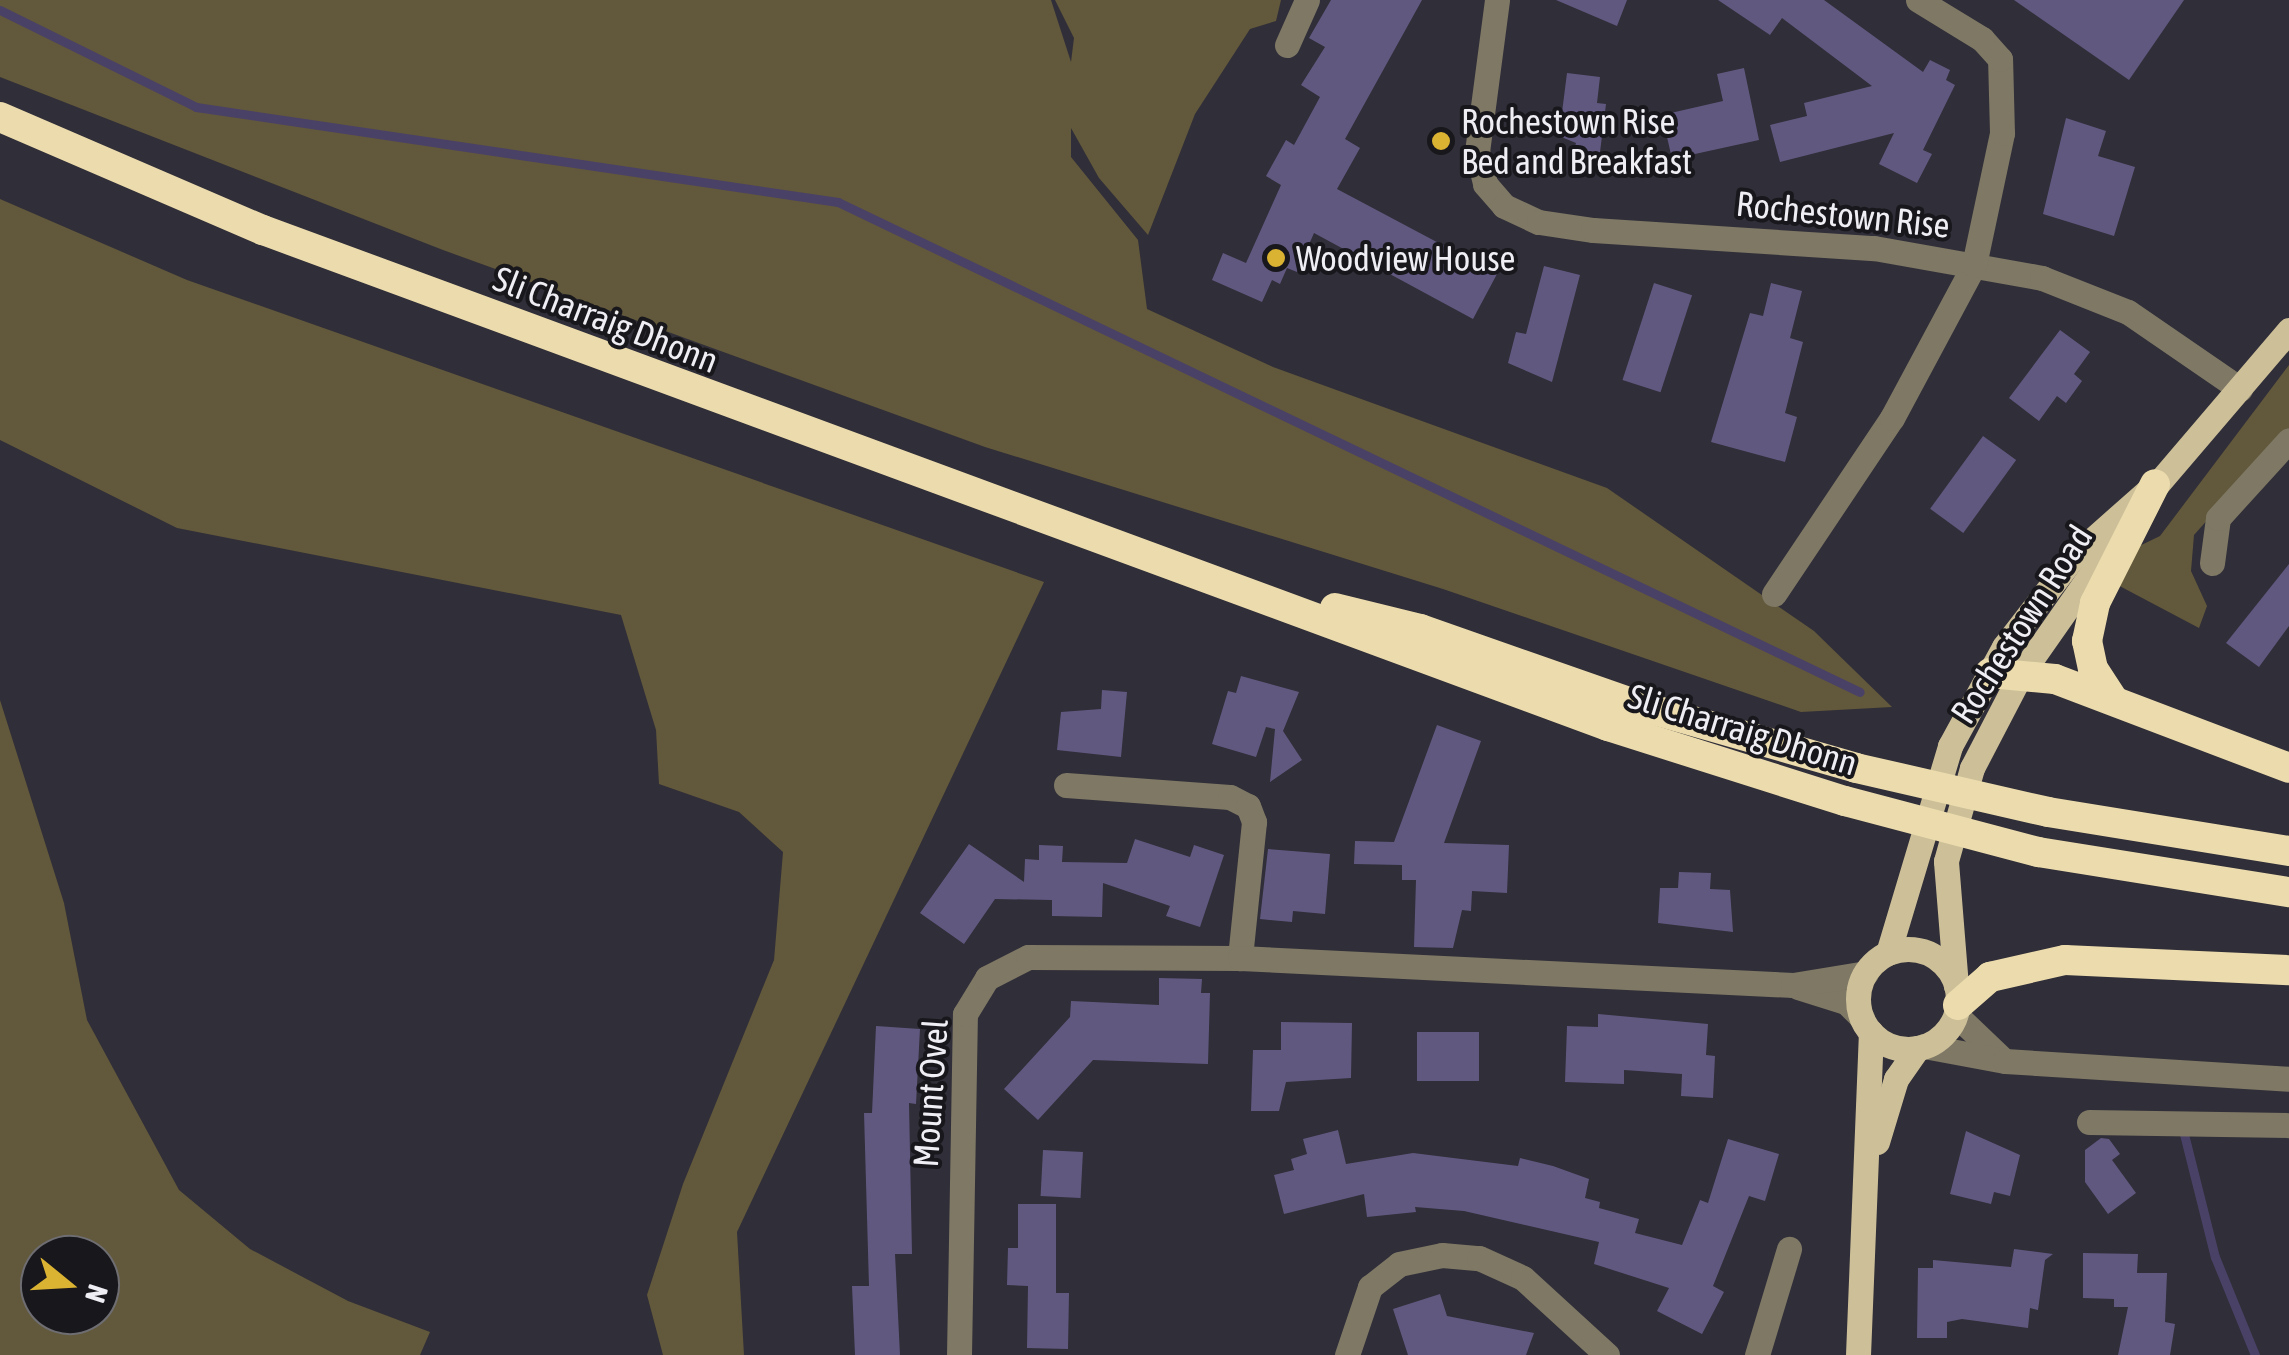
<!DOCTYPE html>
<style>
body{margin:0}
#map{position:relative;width:2289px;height:1355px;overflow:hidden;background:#302e38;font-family:"Asap Condensed",sans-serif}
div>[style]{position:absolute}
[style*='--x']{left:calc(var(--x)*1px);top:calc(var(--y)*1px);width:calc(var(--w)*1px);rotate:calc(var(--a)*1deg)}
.green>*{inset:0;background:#62583b}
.stream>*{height:9px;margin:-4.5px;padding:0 4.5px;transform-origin:4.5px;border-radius:4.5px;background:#4a4167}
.building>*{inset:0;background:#615880;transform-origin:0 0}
.minor>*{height:25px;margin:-12.5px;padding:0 12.5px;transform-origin:12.5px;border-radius:12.5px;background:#7e7865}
.major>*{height:25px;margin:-12.5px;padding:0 12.5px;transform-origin:12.5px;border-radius:12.5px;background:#cdc099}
.major>.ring{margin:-12.5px;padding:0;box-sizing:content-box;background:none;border:25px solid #cdc099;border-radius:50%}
.highway>*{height:30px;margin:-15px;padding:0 15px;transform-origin:15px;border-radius:15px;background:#ecdcad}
.dots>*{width:28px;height:28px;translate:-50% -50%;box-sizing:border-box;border:5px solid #18171b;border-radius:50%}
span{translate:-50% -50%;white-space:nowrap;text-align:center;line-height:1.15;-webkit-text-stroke:8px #18171b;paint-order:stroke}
.poi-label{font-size:35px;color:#efeef4}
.left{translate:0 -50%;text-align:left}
.street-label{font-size:35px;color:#efeef4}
.north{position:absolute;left:20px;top:1235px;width:100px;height:100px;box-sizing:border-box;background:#18171b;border:2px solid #6e6d72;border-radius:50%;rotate:108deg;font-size:28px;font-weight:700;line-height:40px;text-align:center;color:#efeef4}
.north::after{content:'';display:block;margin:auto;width:35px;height:45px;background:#dab333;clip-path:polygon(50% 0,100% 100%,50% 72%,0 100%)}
</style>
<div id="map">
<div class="green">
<div style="clip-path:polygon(0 0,1051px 0,1071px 62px,1074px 38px,1055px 0,1281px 0,1276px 21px,1250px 29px,1195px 114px,1148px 235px,1099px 178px,1071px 128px,1071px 157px,1138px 240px,1147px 309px,1273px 367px,1607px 488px,1814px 631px,1892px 707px,1801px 712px,1443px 589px,985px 447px,443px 250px,0 77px)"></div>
<div style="clip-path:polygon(0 199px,187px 280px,1044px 582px,737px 1232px,744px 1355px,663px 1355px,647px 1295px,683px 1184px,774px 960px,783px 852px,739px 812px,659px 784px,656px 730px,621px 615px,177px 528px,0 440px)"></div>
<div style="clip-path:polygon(2289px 365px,2289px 428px,2194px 535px,2191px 571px,2207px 606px,2199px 628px,2112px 582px,2129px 551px,2160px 536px)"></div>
<div style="clip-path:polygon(evenodd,0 700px,64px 903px,87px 1020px,179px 1190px,250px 1249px,348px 1301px,430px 1332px,420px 1355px,0 1355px,0 700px,40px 1255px,100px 1255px,100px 1315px,40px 1315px,40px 1255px)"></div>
</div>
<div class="stream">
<div style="--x:0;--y:10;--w:219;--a:26.3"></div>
<div style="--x:196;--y:107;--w:649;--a:8.42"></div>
<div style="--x:838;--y:202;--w:1133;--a:25.62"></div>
<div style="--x:2184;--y:1134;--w:127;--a:75.9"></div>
<div style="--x:2215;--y:1257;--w:106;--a:67.8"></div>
</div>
<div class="building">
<div style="clip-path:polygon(1331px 0,1422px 0,1345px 139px,1360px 148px,1337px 189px,1497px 274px,1473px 319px,1314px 233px,1297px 272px,1287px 268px,1280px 284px,1272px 280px,1262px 302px,1212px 280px,1223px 253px,1246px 263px,1281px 185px,1266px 176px,1286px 140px,1294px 145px,1320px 97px,1301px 85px,1325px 47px,1309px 38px)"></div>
<div style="clip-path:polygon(1556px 0,1627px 0,1617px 26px)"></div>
<div style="clip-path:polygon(1718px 0,1824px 0,1923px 72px,1930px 60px,1950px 70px,1946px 80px,1955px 85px,1923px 150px,1932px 154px,1917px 183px,1879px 164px,1894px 133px,1780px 162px,1770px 125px,1807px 116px,1804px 103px,1872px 86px,1782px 18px,1770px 35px)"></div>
<div style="clip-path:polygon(2014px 0,2184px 0,2129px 80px)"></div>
<div style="clip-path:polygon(1744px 68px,1759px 140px,1672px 159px,1662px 115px,1723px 101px,1717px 74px)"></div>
<div style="clip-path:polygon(1567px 73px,1600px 77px,1597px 103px,1606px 104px,1598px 168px,1570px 165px,1576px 143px,1559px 136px)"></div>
<div style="clip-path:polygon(2066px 118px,2106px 131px,2098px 156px,2135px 167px,2114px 236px,2043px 214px)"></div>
<div style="clip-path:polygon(1544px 266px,1580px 275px,1552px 382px,1508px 363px,1516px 332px,1526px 334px)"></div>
<div style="left:1654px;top:283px;width:40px;height:102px;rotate:18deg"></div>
<div style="clip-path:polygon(1771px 283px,1802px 291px,1790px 338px,1803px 342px,1785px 413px,1797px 417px,1785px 462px,1711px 442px,1750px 313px,1763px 316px)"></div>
<div style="clip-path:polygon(2060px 330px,2090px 352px,2074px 374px,2082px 381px,2066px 403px,2057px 396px,2039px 421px,2009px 398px)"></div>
<div style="left:1983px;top:436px;width:41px;height:90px;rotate:36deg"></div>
<div style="clip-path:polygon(2289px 564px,2289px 626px,2259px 667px,2226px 643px)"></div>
<div style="clip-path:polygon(1241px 676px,1299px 692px,1283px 731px,1302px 760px,1270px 782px,1275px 729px,1266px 727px,1256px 757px,1212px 744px,1228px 691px,1236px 693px)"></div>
<div style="clip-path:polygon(1102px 690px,1127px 692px,1121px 757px,1057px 750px,1061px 712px,1101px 709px)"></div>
<div style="clip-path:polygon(1437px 725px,1481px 741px,1444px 843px,1509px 845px,1507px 893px,1472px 891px,1471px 911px,1462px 910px,1453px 948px,1414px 947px,1416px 880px,1402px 880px,1402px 865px,1354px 864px,1355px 841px,1394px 842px)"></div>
<div style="clip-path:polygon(1135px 839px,1190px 857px,1194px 845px,1224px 855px,1200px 927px,1166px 916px,1170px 906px,1103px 883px,1102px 917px,1052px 916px,1052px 900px,995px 899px,964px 944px,920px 913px,969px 844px,1024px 882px,1025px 859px,1039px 860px,1039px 845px,1063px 846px,1062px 862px,1127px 863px)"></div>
<div style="clip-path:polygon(1268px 849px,1330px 854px,1325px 914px,1293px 911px,1292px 922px,1260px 919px)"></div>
<div style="clip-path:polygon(1679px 872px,1711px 873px,1710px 889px,1730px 890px,1733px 932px,1658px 923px,1660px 888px,1678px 888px)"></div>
<div style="clip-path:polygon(1159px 978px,1202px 979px,1201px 993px,1210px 993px,1208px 1064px,1093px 1060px,1038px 1120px,1004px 1089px,1070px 1017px,1071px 1001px,1159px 1005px)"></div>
<div style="clip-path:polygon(1598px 1014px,1708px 1024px,1706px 1055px,1715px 1056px,1713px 1098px,1681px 1096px,1682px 1074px,1624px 1070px,1624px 1084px,1565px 1082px,1567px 1026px,1598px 1027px)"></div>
<div style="clip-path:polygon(1281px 1022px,1352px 1023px,1351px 1078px,1286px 1082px,1279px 1111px,1251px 1111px,1253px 1050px,1281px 1050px)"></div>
<div style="clip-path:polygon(876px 1026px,920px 1029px,916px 1104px,909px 1103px,912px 1254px,895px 1254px,900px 1355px,855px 1355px,852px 1286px,869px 1286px,864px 1113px,872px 1113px)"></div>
<div style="left:1417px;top:1032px;width:62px;height:49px"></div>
<div style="clip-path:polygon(1338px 1130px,1346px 1164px,1413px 1153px,1518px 1166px,1520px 1158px,1553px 1166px,1589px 1179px,1585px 1198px,1600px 1202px,1599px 1208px,1639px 1219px,1635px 1233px,1682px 1245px,1700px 1200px,1708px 1203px,1728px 1139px,1779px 1154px,1765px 1201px,1749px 1196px,1713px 1286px,1724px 1292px,1702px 1334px,1657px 1311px,1669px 1288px,1594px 1264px,1599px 1242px,1464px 1211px,1415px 1207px,1416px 1212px,1367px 1217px,1364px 1194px,1284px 1214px,1274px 1175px,1294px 1170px,1291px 1159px,1307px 1154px,1303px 1139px)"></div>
<div style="clip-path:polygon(1966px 1131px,2020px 1155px,2010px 1196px,1994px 1192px,1991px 1204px,1950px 1194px)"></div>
<div style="clip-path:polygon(2101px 1138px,2109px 1139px,2120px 1154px,2112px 1160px,2136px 1193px,2108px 1214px,2085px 1182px,2085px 1150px)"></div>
<div style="left:1043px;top:1150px;width:40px;height:46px;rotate:3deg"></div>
<div style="clip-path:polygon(1018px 1204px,1056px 1204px,1056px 1293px,1069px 1293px,1068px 1349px,1027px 1348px,1028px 1286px,1007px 1285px,1008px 1248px,1018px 1248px)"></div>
<div style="clip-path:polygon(2014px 1249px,2053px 1254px,2045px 1260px,2038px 1310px,2030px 1308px,2028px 1328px,1962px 1319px,1947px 1322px,1947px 1338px,1917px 1338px,1918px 1268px,1933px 1268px,1933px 1260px,2011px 1267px)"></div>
<div style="clip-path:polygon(2083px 1253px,2138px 1254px,2137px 1273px,2167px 1273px,2165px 1322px,2175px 1324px,2170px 1355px,2118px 1355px,2128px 1307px,2114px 1307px,2114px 1299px,2083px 1298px)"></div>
<div style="clip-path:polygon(1440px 1294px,1447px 1316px,1534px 1333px,1526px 1355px,1408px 1355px,1393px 1309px)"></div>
</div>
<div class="minor">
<div style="--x:1497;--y:0;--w:152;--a:97.5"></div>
<div style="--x:1477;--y:151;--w:34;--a:76"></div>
<div style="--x:1485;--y:184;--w:29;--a:49"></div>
<div style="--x:1504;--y:206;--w:38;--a:25"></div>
<div style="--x:1539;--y:222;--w:55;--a:8.4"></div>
<div style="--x:1593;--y:230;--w:282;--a:3.7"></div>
<div style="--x:1874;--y:248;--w:171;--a:10.1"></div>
<div style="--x:2042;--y:278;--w:92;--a:21.6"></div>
<div style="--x:2128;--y:312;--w:136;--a:34.5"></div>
<div style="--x:1287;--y:45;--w:49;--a:-66"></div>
<div style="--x:2212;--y:563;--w:45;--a:-82.4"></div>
<div style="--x:2218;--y:518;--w:105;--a:-47.7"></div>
<div style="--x:1774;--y:594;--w:212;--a:-56.2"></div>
<div style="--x:1892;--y:418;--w:174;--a:-61.8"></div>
<div style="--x:1974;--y:265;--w:135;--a:-78"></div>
<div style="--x:2002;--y:133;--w:74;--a:-91.5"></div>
<div style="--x:2000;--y:59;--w:27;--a:-132"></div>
<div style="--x:1982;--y:39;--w:75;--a:-148.6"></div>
<div style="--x:1066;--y:785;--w:164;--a:4.2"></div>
<div style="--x:1230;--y:797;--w:20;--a:27"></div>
<div style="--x:1248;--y:806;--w:17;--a:69"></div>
<div style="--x:1254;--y:822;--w:137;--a:95.9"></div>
<div style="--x:1798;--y:987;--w:50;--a:17.4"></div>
<div style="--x:1846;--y:1002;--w:23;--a:45"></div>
<div style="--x:1956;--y:1015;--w:62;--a:43.7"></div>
<div style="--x:1924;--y:1046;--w:82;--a:10.5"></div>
<div style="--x:2005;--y:1061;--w:285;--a:3.6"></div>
<div style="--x:2089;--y:1122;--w:200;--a:0.9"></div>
<div style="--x:959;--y:1355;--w:341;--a:-89"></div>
<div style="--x:965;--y:1014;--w:42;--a:-58.6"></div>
<div style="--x:987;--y:978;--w:46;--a:-27.1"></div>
<div style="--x:1028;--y:957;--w:212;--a:0.3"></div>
<div style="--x:1240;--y:958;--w:554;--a:2.8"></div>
<div style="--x:1793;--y:985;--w:74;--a:-9.3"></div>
<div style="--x:1347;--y:1355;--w:72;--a:-71.3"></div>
<div style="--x:1370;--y:1287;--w:37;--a:-38"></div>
<div style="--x:1399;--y:1264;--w:44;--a:-11.8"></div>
<div style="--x:1442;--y:1255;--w:37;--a:5"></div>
<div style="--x:1479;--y:1258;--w:48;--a:24.4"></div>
<div style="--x:1523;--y:1278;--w:114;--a:42.5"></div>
<div style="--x:1757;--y:1355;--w:111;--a:-73.2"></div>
</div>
<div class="major">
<div style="--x:2143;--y:501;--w:225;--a:-49.5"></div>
<div class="ring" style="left:1858px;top:949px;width:75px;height:75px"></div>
<div style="--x:1888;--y:953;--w:216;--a:-73.3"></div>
<div style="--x:1950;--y:746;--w:113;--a:-61.4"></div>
<div style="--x:2004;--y:647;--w:115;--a:-52.4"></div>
<div style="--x:2074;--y:556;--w:106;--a:-41.5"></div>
<div style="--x:1956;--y:986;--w:125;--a:-94.6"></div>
<div style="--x:1946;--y:861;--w:97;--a:-74.4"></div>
<div style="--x:1972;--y:768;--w:106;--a:-62.5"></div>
<div style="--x:2021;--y:674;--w:167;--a:-55"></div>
<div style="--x:1877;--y:1142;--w:66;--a:-73.2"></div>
<div style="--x:1896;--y:1079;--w:38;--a:-55"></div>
<div style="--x:1858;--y:1355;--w:323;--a:-87.7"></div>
</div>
<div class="highway">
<div style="--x:0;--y:117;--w:286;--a:23.3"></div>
<div style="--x:263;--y:230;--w:1434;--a:20.24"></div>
<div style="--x:1608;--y:726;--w:249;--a:17.6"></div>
<div style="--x:1845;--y:801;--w:200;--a:14.8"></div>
<div style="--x:2038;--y:852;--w:254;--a:9.1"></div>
<div style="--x:1335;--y:608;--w:88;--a:13.9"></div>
<div style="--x:1420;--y:629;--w:230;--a:19.3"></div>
<div style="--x:1637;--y:705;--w:228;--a:16"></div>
<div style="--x:1856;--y:768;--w:197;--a:12.9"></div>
<div style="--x:2048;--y:812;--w:244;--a:9.2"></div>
<div style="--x:1990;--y:673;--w:65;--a:5.3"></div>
<div style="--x:2055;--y:679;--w:250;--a:20.8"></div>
<div style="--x:2112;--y:698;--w:35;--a:-123"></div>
<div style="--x:2093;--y:669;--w:29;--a:-102"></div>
<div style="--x:2087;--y:641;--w:39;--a:-78"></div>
<div style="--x:2095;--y:603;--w:133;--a:-63.2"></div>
<div style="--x:1958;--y:1005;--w:43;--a:-41.2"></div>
<div style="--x:1990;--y:977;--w:77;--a:-12.8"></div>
<div style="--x:2065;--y:960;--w:224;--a:2.6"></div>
</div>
<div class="dots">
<div style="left:1441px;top:141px;background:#dab333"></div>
<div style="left:1276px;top:258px;background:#dab333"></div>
</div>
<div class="poi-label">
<span class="left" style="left:1461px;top:141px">Rochestown Rise<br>Bed and Breakfast</span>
<span class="left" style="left:1296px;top:258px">Woodview House</span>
</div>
<div class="street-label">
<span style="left:1843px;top:214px;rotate:6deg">Rochestown Rise</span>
<span style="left:606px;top:319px;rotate:21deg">Sli Charraig Dhonn</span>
<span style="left:2021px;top:624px;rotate:-57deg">Rochestown Road</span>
<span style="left:1743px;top:729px;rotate:17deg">Sli Charraig Dhonn</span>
<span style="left:930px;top:1093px;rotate:-86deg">Mount Ovel</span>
</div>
<div class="north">N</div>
</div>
